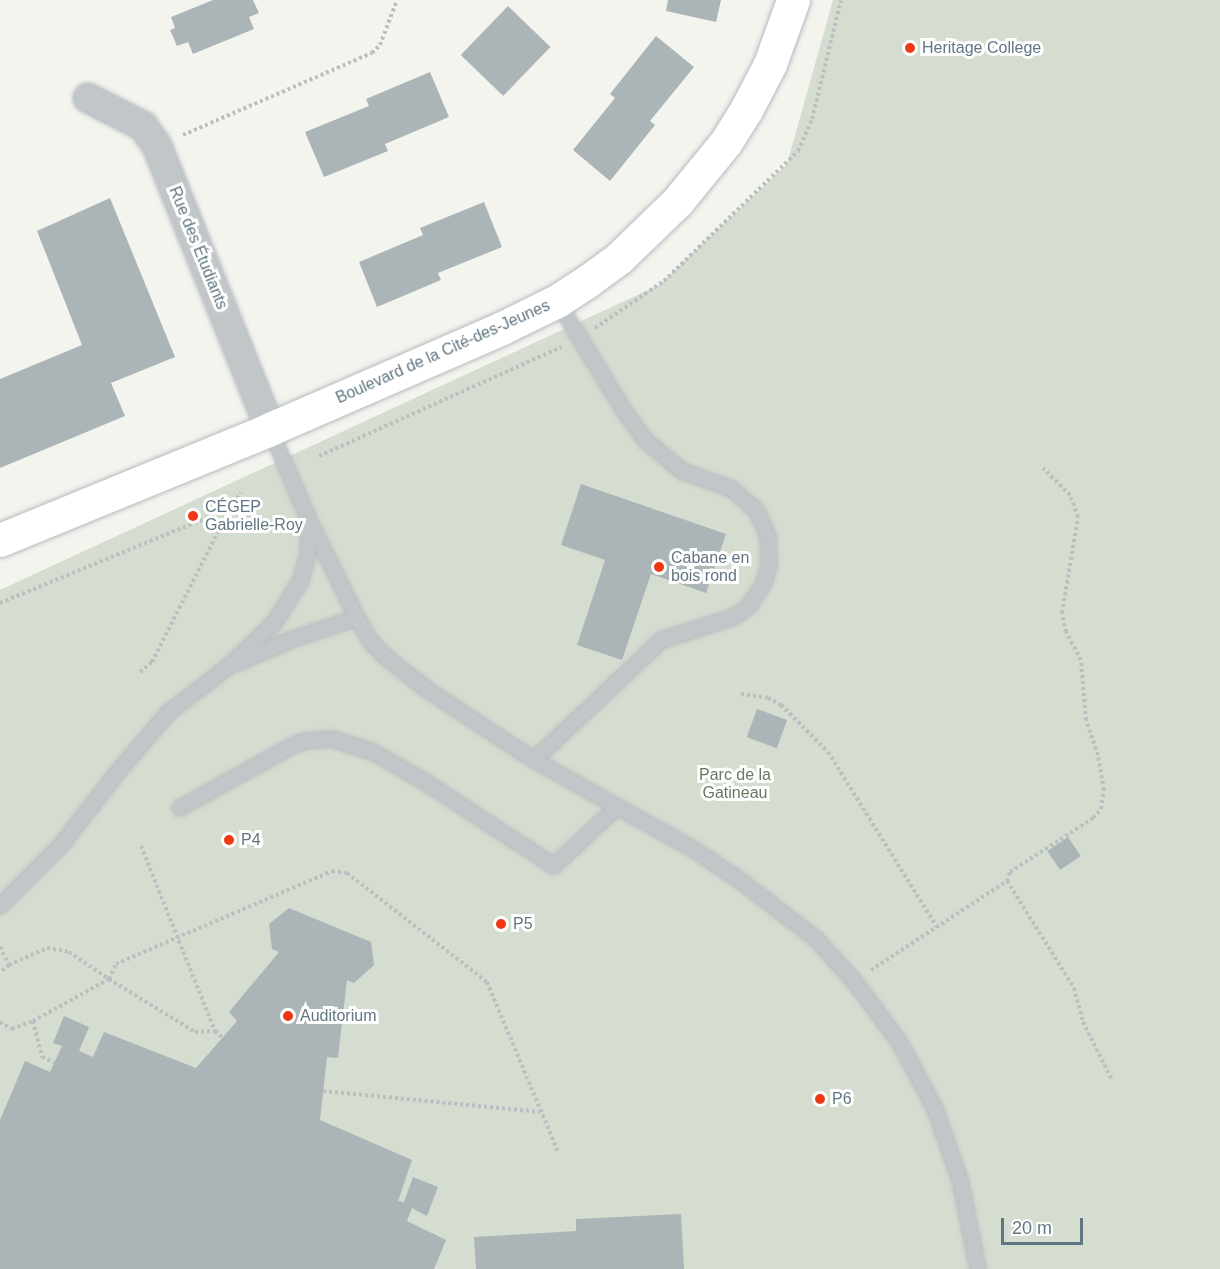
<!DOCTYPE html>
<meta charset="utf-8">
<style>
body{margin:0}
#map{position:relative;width:1220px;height:1269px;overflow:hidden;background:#f4f4ef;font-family:Helvetica,sans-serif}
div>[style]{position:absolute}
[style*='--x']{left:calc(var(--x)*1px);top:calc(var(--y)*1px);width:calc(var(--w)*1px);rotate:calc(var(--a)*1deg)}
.green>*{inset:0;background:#d5dcd0}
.building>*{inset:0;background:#abb5b8;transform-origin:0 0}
.path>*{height:4px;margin-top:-2px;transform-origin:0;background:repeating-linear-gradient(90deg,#bcbfc1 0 3px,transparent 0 6px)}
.roads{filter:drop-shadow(0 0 2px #b5bbbf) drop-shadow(0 0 2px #b5bbbf)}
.lane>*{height:14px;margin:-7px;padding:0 7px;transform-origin:7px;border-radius:7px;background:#c1c6c8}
.street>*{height:28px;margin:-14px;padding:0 14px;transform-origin:14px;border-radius:14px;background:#c1c6c8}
.secondary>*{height:33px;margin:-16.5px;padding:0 16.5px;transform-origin:16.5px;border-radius:16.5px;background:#fff}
.dots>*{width:16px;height:16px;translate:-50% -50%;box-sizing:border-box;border:3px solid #fff;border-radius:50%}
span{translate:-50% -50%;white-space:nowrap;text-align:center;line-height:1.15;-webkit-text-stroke:6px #fff;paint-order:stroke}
.poi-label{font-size:16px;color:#607683}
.left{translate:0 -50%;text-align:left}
.street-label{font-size:16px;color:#607683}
.park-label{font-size:16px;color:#677a60}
.scale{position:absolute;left:1001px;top:1218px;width:82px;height:27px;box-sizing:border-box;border:3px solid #607683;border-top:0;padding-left:8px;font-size:18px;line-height:21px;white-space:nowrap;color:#607683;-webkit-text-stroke:4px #fff;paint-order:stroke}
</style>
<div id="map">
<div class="green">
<div style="clip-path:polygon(833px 0,1220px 0,1220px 1269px,0 1269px,0 590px,659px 285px,787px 164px)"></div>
</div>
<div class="building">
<div style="clip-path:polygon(213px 0,253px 0,259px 13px,249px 17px,254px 29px,193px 54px,188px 42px,177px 46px,170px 30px,175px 28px,171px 17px)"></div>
<div style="clip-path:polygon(668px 0,721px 0,716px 22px,666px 11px)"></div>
<div style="left:508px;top:6px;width:59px;height:68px;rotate:44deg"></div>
<div style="clip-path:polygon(656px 36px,694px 67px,650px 121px,655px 125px,610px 181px,573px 150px,615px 98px,610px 94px)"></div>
<div style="clip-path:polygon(430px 72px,449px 117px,385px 144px,388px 151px,324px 177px,305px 132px,369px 106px,366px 99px)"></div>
<div style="clip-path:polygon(110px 198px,175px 357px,111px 383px,125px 416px,0 468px,0 379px,82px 345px,37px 231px)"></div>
<div style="clip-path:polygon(484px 202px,502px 247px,438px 273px,441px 280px,377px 307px,359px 262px,423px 235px,420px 228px)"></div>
<div style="clip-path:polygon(581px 484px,726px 534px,706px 593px,651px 574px,622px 660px,577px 645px,605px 560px,561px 545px)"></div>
<div style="left:757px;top:709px;width:32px;height:30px;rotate:20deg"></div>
<div style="left:1068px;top:837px;width:23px;height:25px;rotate:56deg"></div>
<div style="clip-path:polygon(289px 908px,371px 942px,374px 965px,354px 983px,347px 980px,338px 1058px,327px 1057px,320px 1120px,412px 1160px,398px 1201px,404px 1202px,413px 1177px,438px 1187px,427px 1216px,412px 1208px,407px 1221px,446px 1240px,434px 1269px,0 1269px,0 1120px,25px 1061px,50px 1072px,62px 1046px,53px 1043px,64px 1016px,89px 1027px,79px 1051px,93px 1057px,104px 1032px,196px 1068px,237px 1021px,229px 1012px,279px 952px,272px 949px,269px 924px)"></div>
<div style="clip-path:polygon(681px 1214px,684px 1269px,476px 1269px,474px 1237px,576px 1231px,576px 1219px)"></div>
</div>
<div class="path">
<div style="--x:183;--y:135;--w:206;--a:-23.5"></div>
<div style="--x:372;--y:53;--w:11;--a:-45"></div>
<div style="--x:380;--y:45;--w:48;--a:-69.3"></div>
<div style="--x:595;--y:328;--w:83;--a:-34.3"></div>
<div style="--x:664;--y:281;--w:187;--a:-44.1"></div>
<div style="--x:798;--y:151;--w:35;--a:-66"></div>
<div style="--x:812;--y:119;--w:122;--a:-76.3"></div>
<div style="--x:319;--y:456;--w:266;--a:-24.2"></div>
<div style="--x:0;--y:603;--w:249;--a:-22.4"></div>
<div style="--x:230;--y:508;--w:19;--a:-54"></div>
<div style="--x:140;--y:672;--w:16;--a:-40"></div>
<div style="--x:152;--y:662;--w:173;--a:-63.1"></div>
<div style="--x:741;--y:694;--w:27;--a:8"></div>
<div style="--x:768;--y:698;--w:15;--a:28"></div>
<div style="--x:781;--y:705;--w:66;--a:45"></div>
<div style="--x:828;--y:752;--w:206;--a:58.1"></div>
<div style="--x:141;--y:846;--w:199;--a:68.2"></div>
<div style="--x:215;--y:1031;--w:9;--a:41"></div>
<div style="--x:1007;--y:881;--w:126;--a:57.9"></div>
<div style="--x:1074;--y:988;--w:35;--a:75"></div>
<div style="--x:1083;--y:1022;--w:65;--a:63.4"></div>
<div style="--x:0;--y:947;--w:20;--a:63"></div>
<div style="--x:9;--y:965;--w:11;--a:142"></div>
<div style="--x:9;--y:965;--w:42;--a:-24.1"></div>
<div style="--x:47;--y:948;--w:22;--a:10"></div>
<div style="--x:69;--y:952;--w:48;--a:34"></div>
<div style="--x:109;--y:979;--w:17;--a:-65"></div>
<div style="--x:116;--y:964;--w:235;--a:-23.3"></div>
<div style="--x:332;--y:871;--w:15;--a:8"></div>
<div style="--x:347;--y:873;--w:177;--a:37.9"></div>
<div style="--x:487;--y:982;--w:184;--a:67.3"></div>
<div style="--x:871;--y:970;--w:163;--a:-33.2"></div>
<div style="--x:1007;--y:881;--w:9;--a:-72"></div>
<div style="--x:1010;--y:872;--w:99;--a:-33"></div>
<div style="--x:1093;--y:818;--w:12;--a:-48"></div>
<div style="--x:1101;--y:809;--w:19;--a:-81"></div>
<div style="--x:1104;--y:790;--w:36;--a:-100"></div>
<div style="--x:1098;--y:755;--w:37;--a:-109"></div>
<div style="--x:1086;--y:720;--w:60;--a:-94.8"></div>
<div style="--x:1081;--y:660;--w:32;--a:-118"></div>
<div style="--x:1066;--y:632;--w:19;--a:-102"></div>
<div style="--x:1062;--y:613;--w:97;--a:-80.5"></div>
<div style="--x:1078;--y:517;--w:23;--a:-110"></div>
<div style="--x:1070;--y:495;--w:38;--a:-135"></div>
<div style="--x:33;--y:1021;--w:87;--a:-28.9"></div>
<div style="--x:109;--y:979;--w:101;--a:31.6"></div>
<div style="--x:195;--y:1032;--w:20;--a:-3"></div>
<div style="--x:0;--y:1022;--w:14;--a:30"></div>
<div style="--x:12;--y:1029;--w:22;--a:-21"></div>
<div style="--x:33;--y:1021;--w:37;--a:76"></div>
<div style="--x:42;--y:1057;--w:14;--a:25"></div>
<div style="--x:323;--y:1091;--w:218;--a:5.5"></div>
</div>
<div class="roads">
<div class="lane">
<div style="--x:270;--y:429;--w:99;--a:66.8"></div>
<div style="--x:309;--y:520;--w:109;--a:63.9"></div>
<div style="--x:357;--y:618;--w:28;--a:60"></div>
<div style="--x:371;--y:642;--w:24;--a:45"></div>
<div style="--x:388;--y:659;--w:52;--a:38"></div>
<div style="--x:429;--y:691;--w:126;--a:33.3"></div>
<div style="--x:534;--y:760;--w:188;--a:29.3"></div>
<div style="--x:698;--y:852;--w:53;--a:34.3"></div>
<div style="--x:742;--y:882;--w:92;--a:37.5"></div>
<div style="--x:815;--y:938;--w:58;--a:47.8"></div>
<div style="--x:854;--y:981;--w:77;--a:53.4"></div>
<div style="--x:900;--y:1043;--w:75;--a:62.1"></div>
<div style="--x:935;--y:1109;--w:75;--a:70.6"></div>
<div style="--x:960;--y:1180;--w:91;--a:78.6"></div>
<div style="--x:237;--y:663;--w:64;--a:-23"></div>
<div style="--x:296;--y:638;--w:64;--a:-18.2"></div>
<div style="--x:534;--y:760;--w:175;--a:-43.2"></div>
<div style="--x:662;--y:640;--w:76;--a:-17.7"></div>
<div style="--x:734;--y:617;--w:19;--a:-36"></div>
<div style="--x:749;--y:606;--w:27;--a:-57"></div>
<div style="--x:764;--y:583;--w:19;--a:-74"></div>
<div style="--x:769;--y:565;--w:29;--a:-92"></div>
<div style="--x:768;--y:536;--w:27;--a:-114"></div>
<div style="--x:757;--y:511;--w:33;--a:-139"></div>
<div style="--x:732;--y:489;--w:53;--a:-160.2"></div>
<div style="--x:682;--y:471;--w:47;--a:-140.2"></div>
<div style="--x:646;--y:441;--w:39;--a:-126"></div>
<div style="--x:623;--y:409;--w:127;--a:-121.4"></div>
<div style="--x:180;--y:808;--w:128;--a:-29"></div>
<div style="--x:292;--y:746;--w:14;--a:-21"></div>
<div style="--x:305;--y:741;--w:27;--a:-4"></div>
<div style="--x:332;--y:739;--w:43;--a:17.6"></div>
<div style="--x:373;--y:752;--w:60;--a:30"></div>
<div style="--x:425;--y:782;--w:154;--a:33.1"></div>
<div style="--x:554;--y:866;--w:86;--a:-43.1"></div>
<div style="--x:0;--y:906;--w:88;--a:-45"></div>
<div style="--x:62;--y:844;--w:90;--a:-52.2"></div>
<div style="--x:117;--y:773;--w:79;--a:-49.6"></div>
<div style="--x:168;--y:713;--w:77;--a:-37.6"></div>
<div style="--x:229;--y:666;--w:64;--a:-43.7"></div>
<div style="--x:275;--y:622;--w:49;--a:-58.2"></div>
<div style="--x:301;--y:580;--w:27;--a:-75"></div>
<div style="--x:308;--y:554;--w:29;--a:-88"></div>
</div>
<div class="street">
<div style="--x:88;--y:98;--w:62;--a:27"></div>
<div style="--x:143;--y:126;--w:24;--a:55"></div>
<div style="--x:157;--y:146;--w:305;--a:68.2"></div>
</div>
<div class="secondary">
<div style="--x:0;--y:540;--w:292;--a:-22.3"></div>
<div style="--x:270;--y:429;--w:253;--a:-23.5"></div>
<div style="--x:502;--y:328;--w:61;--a:-26.1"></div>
<div style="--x:557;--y:301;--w:38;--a:-33"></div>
<div style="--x:589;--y:280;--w:37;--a:-36"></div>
<div style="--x:619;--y:258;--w:81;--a:-44"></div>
<div style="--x:677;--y:202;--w:77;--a:-50.8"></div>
<div style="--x:726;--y:142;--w:38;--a:-58"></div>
<div style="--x:746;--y:110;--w:52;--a:-62.4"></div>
<div style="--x:770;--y:64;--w:68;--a:-70.2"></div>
</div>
</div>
<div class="dots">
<div style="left:910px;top:48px;background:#f03713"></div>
<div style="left:193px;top:516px;background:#f03713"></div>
<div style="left:659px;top:567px;background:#f03713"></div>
<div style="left:229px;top:840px;background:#f03713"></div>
<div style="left:501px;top:924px;background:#f03713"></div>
<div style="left:288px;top:1016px;background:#f03713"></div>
<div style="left:820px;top:1099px;background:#f03713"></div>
</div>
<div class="poi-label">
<span class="left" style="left:922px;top:48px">Heritage College</span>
<span class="left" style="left:205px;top:516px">CÉGEP<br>Gabrielle-Roy</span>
<span class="left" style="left:671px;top:567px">Cabane en<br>bois rond</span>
<span class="left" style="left:241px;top:840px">P4</span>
<span class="left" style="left:513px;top:924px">P5</span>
<span class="left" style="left:300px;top:1016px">Auditorium</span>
<span class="left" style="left:832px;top:1099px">P6</span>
</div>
<div class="street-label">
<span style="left:198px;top:248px;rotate:68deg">Rue des Étudiants</span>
<span style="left:443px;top:352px;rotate:-24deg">Boulevard de la Cité-des-Jeunes</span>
</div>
<div class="park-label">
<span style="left:735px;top:784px">Parc de la<br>Gatineau</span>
</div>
<div class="scale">20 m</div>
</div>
